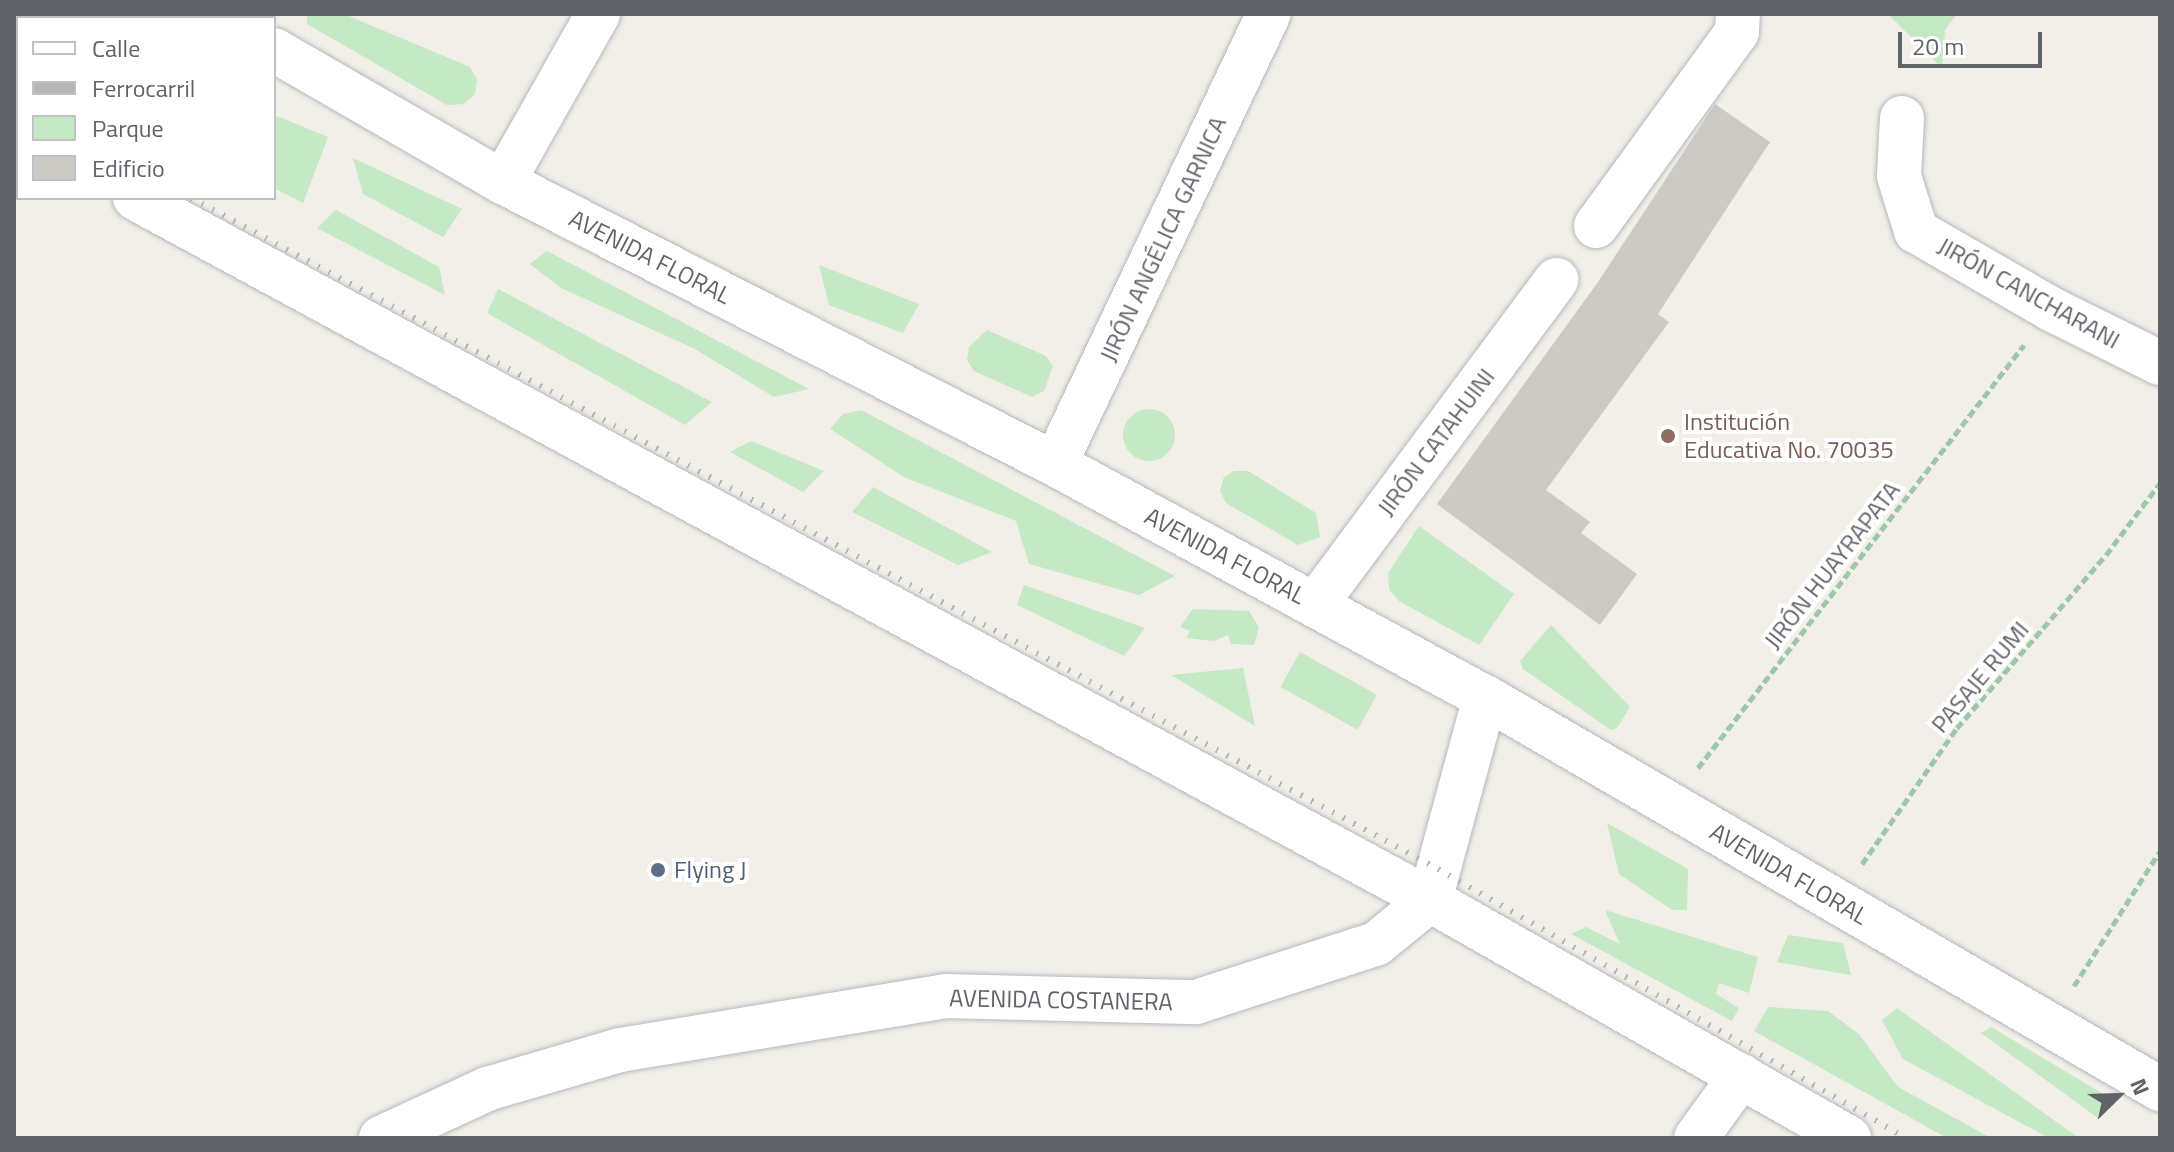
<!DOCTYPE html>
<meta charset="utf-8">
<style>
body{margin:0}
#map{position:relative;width:2174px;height:1152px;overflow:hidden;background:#f1efe8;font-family:"Titillium Web",sans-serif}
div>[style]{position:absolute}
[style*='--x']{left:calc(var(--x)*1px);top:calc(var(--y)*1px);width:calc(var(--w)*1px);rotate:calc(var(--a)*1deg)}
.green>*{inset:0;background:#c5e8c5;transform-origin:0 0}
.round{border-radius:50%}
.building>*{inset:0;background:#cccac5}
.path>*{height:5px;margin-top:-2.5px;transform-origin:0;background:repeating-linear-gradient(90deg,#9cc7a9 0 8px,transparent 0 12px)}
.roads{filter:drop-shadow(0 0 2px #b5b8bc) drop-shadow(0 0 2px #b5b8bc)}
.street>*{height:44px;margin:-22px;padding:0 22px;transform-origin:22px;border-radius:22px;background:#fff}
.secondary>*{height:44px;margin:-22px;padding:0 22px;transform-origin:22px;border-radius:22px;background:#fff}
.rail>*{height:6px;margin-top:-3px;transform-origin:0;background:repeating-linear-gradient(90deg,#b6b7b8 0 2px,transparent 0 12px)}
.dots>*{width:22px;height:22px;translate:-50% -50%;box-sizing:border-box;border:4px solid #fff;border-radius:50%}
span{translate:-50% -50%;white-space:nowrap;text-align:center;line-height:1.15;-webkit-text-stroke:8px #fff;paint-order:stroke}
.street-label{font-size:24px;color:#5f6368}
.education-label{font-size:24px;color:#785e54}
.left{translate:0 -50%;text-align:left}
.service-label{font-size:24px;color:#4e5e75}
.frame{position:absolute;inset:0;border:16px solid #5f6368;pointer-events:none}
.legend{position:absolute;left:16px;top:16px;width:260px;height:184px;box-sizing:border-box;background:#fff;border:2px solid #bfc1c3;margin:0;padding:10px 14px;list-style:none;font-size:24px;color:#5f6368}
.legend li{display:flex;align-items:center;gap:16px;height:40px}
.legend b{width:40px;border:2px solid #bfc1c3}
.north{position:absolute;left:2078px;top:1056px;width:80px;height:80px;-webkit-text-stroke:6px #fff;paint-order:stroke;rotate:67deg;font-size:22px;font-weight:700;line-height:32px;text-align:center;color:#5f6368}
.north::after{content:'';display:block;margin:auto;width:28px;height:36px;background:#5f6368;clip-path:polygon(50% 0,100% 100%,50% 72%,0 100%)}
.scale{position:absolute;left:1898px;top:32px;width:144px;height:36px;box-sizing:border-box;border:4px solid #5f6368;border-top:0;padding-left:10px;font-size:24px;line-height:28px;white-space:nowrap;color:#5f6368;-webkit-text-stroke:6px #fff;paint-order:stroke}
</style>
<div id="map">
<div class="green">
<div style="clip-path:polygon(344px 14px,470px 67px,477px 79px,475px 94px,464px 104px,447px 105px,307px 24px,307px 14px)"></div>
<div style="clip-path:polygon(1888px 14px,1957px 14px,1945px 30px,1942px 68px)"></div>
<div style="clip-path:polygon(274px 115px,328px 137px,303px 203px,274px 188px)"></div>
<div style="clip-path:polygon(353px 158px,462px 209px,443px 237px,363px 194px)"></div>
<div style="clip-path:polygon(336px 210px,439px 267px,445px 295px,317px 228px)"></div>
<div style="clip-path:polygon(547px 251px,809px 389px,774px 397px,695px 349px,561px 288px,530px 264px)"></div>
<div style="clip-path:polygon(819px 265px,919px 304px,903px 333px,829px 305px)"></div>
<div style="clip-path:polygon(498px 289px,712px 402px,685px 425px,487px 313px)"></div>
<div style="clip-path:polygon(987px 330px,1046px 356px,1053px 366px,1044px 391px,1032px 397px,974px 371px,967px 360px,969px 347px)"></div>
<div class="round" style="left:1123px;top:409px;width:52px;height:52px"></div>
<div style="clip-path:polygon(861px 410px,1175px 576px,1139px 595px,1029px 564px,1016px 521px,904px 477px,830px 429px,843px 414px)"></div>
<div style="clip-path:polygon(751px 441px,824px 471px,803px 492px,730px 452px)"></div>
<div style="clip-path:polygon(1234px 471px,1248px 471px,1316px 513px,1320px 537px,1298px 545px,1226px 503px,1220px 491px,1224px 477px)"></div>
<div style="clip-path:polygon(873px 487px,992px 552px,958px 565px,852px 512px)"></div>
<div style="clip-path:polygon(1419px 526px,1514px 594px,1479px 645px,1399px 601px,1389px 590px,1388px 573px)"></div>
<div style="clip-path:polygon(1024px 585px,1145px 628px,1124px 656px,1017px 605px)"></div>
<div style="clip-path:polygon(1193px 609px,1249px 611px,1259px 627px,1254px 645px,1231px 644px,1228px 635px,1214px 641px,1186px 638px,1190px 631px,1180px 627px)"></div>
<div style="clip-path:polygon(1551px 625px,1630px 707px,1617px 728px,1611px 730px,1523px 669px,1520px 661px)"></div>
<div style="left:1300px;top:652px;width:88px;height:40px;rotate:29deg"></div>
<div style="clip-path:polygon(1243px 668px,1255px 726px,1171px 675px)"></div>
<div style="clip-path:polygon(1607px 823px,1688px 869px,1687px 910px,1672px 910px,1619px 874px)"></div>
<div style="clip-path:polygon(1605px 910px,1758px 957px,1749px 993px,1719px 983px,1716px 994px,1739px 1008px,1732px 1021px,1571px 934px,1586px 927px,1620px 944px)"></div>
<div style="clip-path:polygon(1788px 935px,1843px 943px,1851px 975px,1777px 962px)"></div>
<div style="clip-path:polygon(1768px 1007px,1828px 1011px,1859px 1034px,1898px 1087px,1991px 1138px,1947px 1138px,1754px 1031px)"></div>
<div style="clip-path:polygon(1897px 1008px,2079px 1138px,2049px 1138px,1903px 1059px,1882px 1020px)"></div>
<div style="clip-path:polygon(1991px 1027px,2112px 1099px,2098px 1118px,1981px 1033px)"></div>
</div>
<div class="building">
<div style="clip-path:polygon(1715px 104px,1770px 142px,1658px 314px,1669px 322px,1546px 490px,1590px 522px,1581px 533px,1637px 574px,1600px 625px,1437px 504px,1598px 282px)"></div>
</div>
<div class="path">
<div style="--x:1698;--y:768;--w:534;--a:-52.38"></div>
<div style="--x:1862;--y:864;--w:166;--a:-55.1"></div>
<div style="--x:1957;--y:728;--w:228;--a:-49.3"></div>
<div style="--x:2106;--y:555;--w:90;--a:-53.1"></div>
<div style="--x:2074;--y:986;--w:160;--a:-57.5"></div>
</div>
<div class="roads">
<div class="street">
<div style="--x:1902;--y:118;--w:58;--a:93"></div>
<div style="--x:1899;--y:176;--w:58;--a:72.8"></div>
<div style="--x:1916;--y:231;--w:156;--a:30"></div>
<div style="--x:2051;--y:309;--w:122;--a:26.4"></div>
<div style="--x:503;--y:182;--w:193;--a:-60.5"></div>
<div style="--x:1596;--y:226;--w:240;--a:-54"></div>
<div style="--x:1737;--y:32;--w:18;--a:-87"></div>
<div style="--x:1055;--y:464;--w:498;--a:-64.6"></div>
<div style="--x:1315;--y:605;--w:405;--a:-53.4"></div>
<div style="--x:1696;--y:1138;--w:77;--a:-54"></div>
</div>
<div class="secondary">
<div style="--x:211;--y:14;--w:8;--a:30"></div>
<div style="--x:274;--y:50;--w:264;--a:30"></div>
<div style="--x:503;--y:182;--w:620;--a:27.06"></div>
<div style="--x:1055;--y:464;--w:489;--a:28.5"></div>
<div style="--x:1485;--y:697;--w:781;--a:30.15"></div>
<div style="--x:14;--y:133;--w:4;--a:27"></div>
<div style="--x:135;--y:198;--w:1473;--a:28.46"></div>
<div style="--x:1430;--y:900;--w:482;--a:29.6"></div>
<div style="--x:381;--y:1138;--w:117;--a:-24.8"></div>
<div style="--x:487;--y:1089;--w:139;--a:-16.3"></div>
<div style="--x:620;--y:1050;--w:330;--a:-9.4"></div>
<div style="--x:946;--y:996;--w:250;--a:1.4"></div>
<div style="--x:1196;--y:1002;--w:189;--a:-17.9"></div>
<div style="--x:1376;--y:944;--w:70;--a:-39.2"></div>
<div style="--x:1430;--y:900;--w:210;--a:-74.8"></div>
</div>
</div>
<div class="rail">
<div style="--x:14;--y:107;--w:4;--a:27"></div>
<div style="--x:191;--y:198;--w:1416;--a:28.28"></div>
<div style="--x:1438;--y:869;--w:540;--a:29.89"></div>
</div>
<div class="dots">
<div style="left:1668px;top:436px;background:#8d6e63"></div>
<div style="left:658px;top:870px;background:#5c6f8a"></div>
</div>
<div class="street-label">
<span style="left:1163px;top:239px;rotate:-65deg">JIRÓN ANGÉLICA GARNICA</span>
<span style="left:650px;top:257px;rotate:27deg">AVENIDA FLORAL</span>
<span style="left:2029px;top:293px;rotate:29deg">JIRÓN CANCHARANI</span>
<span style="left:1436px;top:442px;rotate:-53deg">JIRÓN CATAHUINI</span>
<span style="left:1225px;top:556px;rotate:28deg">AVENIDA FLORAL</span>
<span style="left:1832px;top:565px;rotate:-52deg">JIRÓN HUAYRAPATA</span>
<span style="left:1980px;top:677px;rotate:-50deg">PASAJE RUMI</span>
<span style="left:1789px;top:874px;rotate:30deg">AVENIDA FLORAL</span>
<span style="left:1061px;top:1000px;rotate:1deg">AVENIDA COSTANERA</span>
</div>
<div class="education-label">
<span class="left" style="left:1684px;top:436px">Institución<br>Educativa No. 70035</span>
</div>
<div class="service-label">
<span class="left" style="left:674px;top:870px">Flying J</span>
</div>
<div class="frame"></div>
<ul class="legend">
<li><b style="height:10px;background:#fff"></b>Calle</li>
<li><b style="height:10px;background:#b6b7b8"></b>Ferrocarril</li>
<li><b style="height:22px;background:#c5e8c5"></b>Parque</li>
<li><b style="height:22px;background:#cccac5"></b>Edificio</li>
</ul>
<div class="north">N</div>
<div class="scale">20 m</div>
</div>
